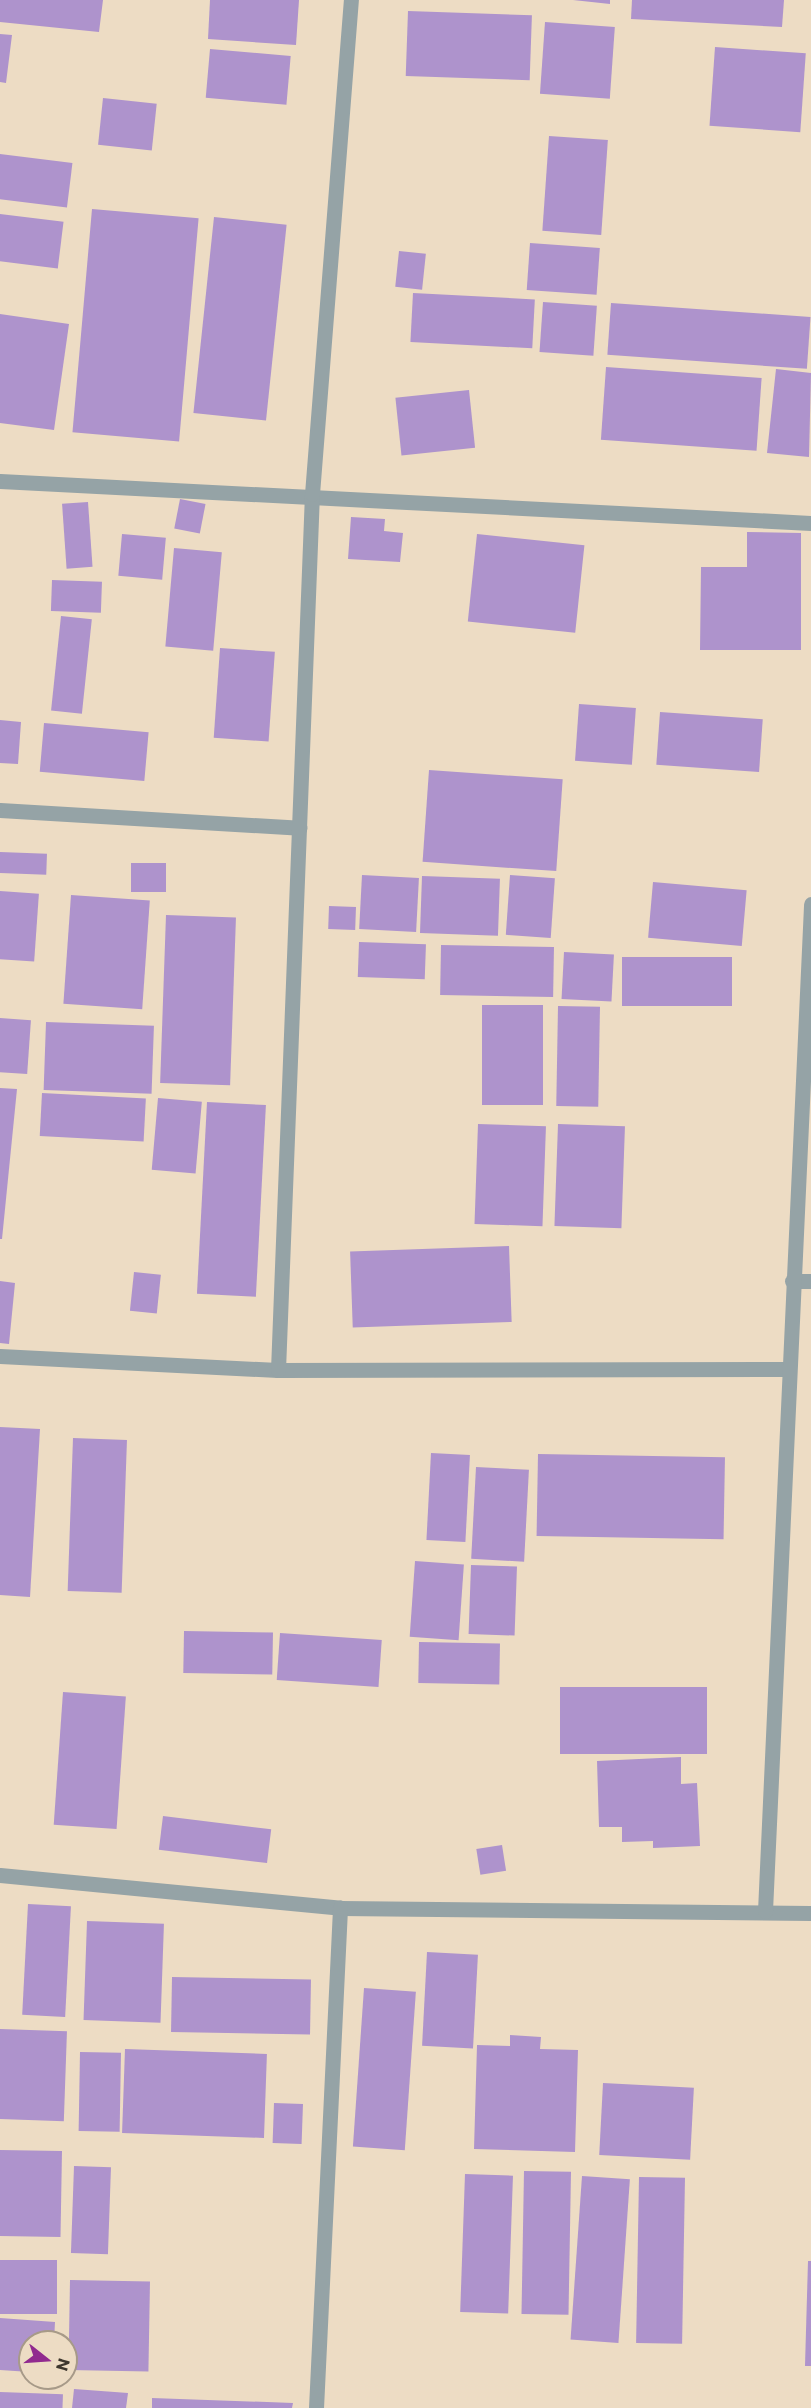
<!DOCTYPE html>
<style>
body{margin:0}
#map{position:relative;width:811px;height:2408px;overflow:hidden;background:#eddcc4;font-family:Commissioner,sans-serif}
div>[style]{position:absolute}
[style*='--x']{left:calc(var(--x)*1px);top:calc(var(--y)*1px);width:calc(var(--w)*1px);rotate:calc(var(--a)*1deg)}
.building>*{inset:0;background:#ae93cc;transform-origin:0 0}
.minor>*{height:15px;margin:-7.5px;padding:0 7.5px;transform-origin:7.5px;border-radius:7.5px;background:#95a3a6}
span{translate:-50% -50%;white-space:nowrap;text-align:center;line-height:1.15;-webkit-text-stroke:4.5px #eddcc4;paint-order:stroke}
.north{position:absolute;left:18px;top:2330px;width:60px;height:60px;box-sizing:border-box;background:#eddcc4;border:2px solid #a79a88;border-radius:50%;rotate:107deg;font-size:16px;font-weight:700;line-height:24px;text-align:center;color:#3d362d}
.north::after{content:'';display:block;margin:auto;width:21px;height:27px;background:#912a8f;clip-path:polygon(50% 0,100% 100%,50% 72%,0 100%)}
</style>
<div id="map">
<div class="building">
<div style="clip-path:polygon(0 0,103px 0,99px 32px,0 22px)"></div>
<div style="clip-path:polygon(210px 0,299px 0,296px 45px,208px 39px)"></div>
<div style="clip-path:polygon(573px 0,610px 0,610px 4px)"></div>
<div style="clip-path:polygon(632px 0,784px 0,782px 27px,631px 19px)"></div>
<div style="left:408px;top:11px;width:124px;height:65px;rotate:2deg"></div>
<div style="left:545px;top:22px;width:70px;height:72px;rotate:4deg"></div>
<div style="clip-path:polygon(0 34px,12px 35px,6px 83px,0 82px)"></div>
<div style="left:715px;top:47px;width:91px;height:79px;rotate:4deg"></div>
<div style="left:210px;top:49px;width:81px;height:49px;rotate:5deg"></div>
<div style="left:103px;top:98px;width:54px;height:47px;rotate:6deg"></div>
<div style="left:549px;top:136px;width:59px;height:95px;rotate:4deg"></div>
<div style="left:0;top:154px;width:73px;height:45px;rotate:7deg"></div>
<div style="left:92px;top:209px;width:107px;height:224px;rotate:5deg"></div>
<div style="left:0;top:214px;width:64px;height:47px;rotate:7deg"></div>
<div style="left:214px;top:217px;width:73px;height:197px;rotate:6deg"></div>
<div style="left:530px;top:243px;width:70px;height:47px;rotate:4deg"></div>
<div style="left:399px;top:251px;width:27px;height:36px;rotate:6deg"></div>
<div style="left:413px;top:293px;width:122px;height:49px;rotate:3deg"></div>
<div style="left:543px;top:302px;width:54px;height:50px;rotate:4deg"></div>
<div style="left:611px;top:303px;width:200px;height:52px;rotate:4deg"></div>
<div style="clip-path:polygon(0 314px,69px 324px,54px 430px,0 423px)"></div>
<div style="left:606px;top:367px;width:156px;height:73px;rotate:4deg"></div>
<div style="clip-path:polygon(776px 369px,811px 373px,809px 457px,767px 453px)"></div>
<div style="left:469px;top:390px;width:58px;height:74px;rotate:84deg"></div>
<div style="left:180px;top:499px;width:26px;height:30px;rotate:11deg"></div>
<div style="left:88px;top:502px;width:65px;height:26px;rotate:86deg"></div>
<div style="clip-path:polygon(351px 517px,385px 519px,384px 531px,403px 533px,400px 562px,348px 559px)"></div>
<div style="clip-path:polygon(747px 532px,801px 533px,801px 650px,700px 650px,701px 567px,747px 567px)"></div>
<div style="left:122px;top:534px;width:44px;height:42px;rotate:5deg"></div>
<div style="left:477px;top:534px;width:108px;height:88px;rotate:6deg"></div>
<div style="left:174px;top:548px;width:48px;height:99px;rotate:5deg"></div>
<div style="left:52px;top:580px;width:50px;height:31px;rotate:2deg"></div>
<div style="left:61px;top:616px;width:31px;height:95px;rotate:6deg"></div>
<div style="left:220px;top:648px;width:55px;height:90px;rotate:4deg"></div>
<div style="left:579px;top:704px;width:57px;height:57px;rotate:4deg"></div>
<div style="left:660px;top:712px;width:103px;height:53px;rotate:4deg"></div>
<div style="clip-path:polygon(0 720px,21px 722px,18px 764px,0 763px)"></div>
<div style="left:44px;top:723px;width:105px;height:49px;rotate:5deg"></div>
<div style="left:429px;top:770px;width:134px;height:92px;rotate:4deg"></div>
<div style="left:0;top:852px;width:47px;height:21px;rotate:2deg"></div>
<div style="left:166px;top:863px;width:29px;height:35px;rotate:90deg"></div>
<div style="left:362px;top:875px;width:57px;height:54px;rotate:3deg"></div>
<div style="left:510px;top:875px;width:45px;height:60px;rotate:4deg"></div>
<div style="left:422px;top:876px;width:78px;height:57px;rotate:2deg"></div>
<div style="left:653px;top:882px;width:94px;height:56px;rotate:5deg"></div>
<div style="left:0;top:891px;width:39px;height:68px;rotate:4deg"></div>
<div style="left:71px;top:895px;width:79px;height:109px;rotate:4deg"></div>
<div style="left:329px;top:906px;width:27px;height:23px;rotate:2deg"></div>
<div style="left:166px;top:915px;width:70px;height:168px;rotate:2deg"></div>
<div style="left:359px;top:942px;width:67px;height:35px;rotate:2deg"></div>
<div style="left:441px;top:945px;width:113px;height:50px;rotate:1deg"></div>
<div style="left:564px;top:952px;width:50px;height:47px;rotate:3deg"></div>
<div style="left:622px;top:957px;width:110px;height:49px"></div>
<div style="left:482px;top:1005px;width:61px;height:100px"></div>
<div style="left:558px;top:1006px;width:42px;height:100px;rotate:1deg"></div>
<div style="left:0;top:1018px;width:31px;height:54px;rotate:4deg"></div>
<div style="left:46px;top:1022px;width:108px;height:68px;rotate:2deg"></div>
<div style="clip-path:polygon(0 1088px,17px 1089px,2px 1239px,0 1239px)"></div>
<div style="left:42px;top:1093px;width:104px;height:43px;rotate:3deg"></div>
<div style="left:158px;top:1098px;width:44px;height:72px;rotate:5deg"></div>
<div style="left:207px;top:1102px;width:59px;height:192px;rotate:3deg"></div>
<div style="left:478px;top:1124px;width:68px;height:100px;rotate:2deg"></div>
<div style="left:558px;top:1124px;width:67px;height:102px;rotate:2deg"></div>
<div style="left:509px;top:1246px;width:76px;height:159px;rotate:88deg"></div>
<div style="left:134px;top:1272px;width:27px;height:39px;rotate:6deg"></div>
<div style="clip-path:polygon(0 1281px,15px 1283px,9px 1344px,0 1343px)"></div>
<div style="clip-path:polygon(0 1427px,40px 1429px,30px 1597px,0 1595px)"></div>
<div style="left:73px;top:1438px;width:54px;height:153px;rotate:2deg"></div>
<div style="left:431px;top:1453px;width:39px;height:87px;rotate:3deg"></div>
<div style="left:538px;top:1454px;width:187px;height:82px;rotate:1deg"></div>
<div style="left:476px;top:1467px;width:53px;height:92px;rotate:3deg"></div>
<div style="left:415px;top:1561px;width:49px;height:76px;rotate:4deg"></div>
<div style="left:471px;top:1565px;width:46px;height:69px;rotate:2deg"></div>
<div style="left:184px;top:1631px;width:89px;height:42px;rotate:1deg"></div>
<div style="left:280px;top:1633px;width:102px;height:47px;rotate:4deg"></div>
<div style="left:419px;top:1642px;width:81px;height:41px;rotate:1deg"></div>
<div style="left:560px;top:1687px;width:147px;height:67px"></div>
<div style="left:63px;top:1692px;width:63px;height:133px;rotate:4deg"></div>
<div style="clip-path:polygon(681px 1757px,681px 1784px,697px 1783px,700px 1846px,653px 1848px,653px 1841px,622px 1842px,622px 1827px,599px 1827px,597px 1761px)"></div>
<div style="left:163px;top:1816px;width:109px;height:34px;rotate:7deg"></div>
<div style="left:502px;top:1845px;width:26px;height:26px;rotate:81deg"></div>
<div style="left:28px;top:1904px;width:43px;height:111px;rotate:3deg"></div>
<div style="left:87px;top:1921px;width:77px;height:99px;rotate:2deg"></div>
<div style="left:427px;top:1952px;width:51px;height:94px;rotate:3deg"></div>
<div style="left:172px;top:1977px;width:139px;height:55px;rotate:1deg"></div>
<div style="left:364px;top:1988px;width:52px;height:159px;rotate:4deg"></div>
<div style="left:0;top:2029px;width:67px;height:90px;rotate:2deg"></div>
<div style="clip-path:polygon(510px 2035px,541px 2037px,540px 2049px,578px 2050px,575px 2152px,474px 2149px,477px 2045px,510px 2046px)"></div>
<div style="left:125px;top:2049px;width:142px;height:84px;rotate:2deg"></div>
<div style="left:80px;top:2052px;width:41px;height:79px;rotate:1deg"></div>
<div style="left:603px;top:2083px;width:91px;height:72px;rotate:3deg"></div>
<div style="left:274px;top:2103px;width:29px;height:40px;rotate:2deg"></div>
<div style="left:0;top:2150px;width:62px;height:86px;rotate:1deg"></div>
<div style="left:74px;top:2166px;width:37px;height:87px;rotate:2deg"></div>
<div style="left:524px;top:2171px;width:47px;height:143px;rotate:1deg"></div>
<div style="left:465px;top:2174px;width:48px;height:138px;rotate:2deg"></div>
<div style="left:582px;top:2176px;width:48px;height:164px;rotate:4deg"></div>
<div style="left:639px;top:2177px;width:46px;height:166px;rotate:1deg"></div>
<div style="left:0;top:2260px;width:57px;height:54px"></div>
<div style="clip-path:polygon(808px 2261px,811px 2261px,811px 2366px,805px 2366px)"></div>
<div style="left:70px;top:2280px;width:80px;height:90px;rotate:1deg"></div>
<div style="clip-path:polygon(0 2318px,55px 2322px,54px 2342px,30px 2342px,30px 2372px,0 2370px)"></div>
<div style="clip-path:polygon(74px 2389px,128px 2393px,126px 2408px,72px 2408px)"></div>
<div style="left:0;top:2392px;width:63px;height:16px;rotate:2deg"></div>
<div style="clip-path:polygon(152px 2398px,293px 2403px,292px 2408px,152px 2408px)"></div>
</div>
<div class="minor">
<div style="--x:0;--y:481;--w:812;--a:2.96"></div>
<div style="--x:0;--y:810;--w:300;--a:3.4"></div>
<div style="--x:792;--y:1281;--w:19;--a:0"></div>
<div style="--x:0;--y:1356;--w:278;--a:2.9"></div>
<div style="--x:278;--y:1370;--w:510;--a:-0.11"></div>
<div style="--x:278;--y:1370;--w:877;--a:-87.78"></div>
<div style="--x:312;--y:494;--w:496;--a:-85.5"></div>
<div style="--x:0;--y:1875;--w:342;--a:5.5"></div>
<div style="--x:340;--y:1908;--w:471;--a:0.6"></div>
<div style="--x:765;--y:1911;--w:1008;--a:-87.38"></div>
<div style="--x:316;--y:2408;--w:501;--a:-87.25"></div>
</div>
<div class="north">N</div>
</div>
